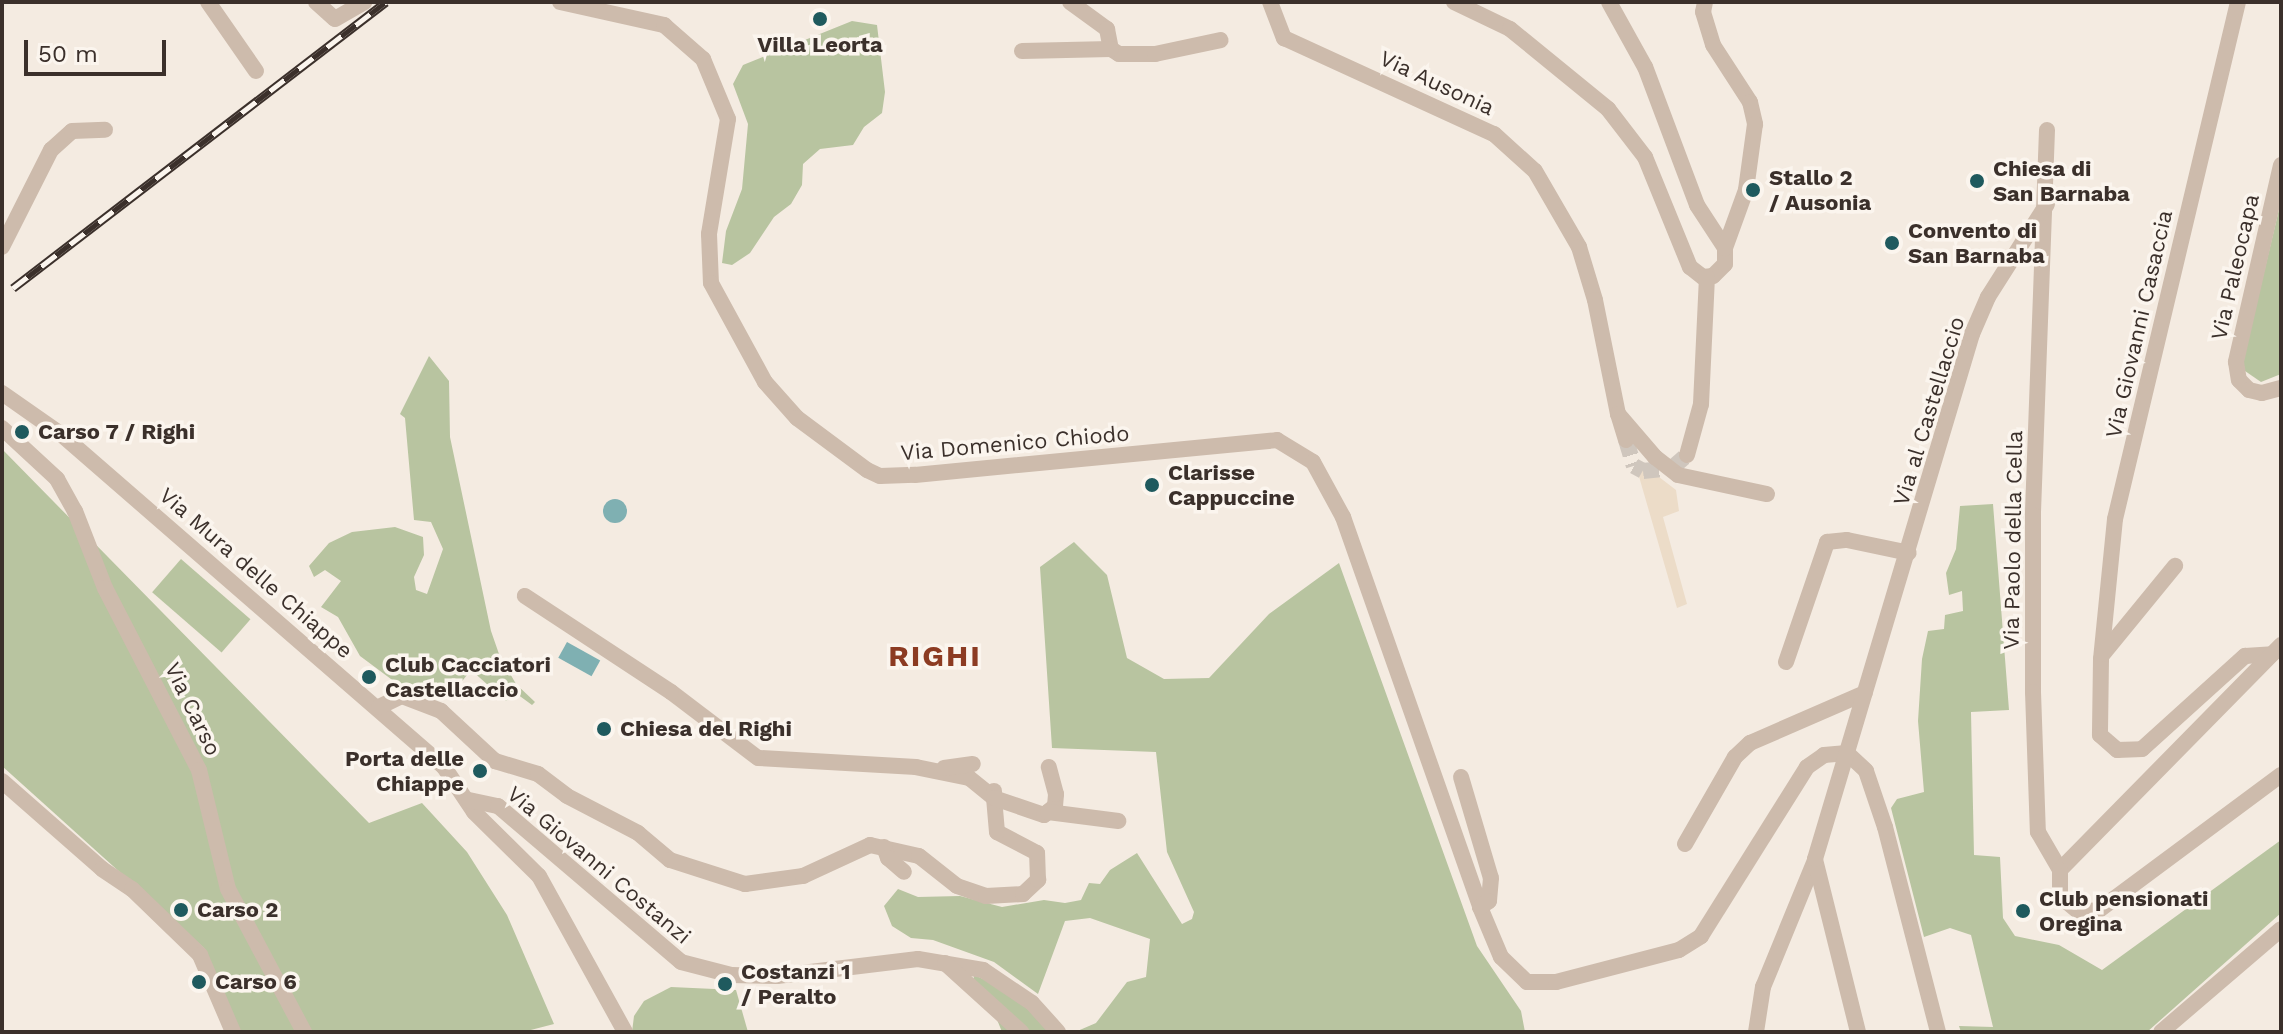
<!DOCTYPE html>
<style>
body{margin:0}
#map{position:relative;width:2283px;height:1034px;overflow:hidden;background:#f4ebe1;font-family:"Work Sans",sans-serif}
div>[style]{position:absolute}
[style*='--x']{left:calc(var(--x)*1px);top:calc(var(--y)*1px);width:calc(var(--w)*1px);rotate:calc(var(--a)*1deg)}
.green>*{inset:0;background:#b8c4a0;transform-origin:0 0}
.plaza>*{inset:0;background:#ecdcc8}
.water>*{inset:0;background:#7fb0b2;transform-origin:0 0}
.round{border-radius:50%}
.street-tunnel>*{height:16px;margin-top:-8px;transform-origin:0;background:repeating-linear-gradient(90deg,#cfc6bd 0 16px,transparent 0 24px)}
.street>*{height:16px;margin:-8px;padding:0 8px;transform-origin:8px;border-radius:8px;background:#cdbbac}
.rail>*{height:9px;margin-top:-4.5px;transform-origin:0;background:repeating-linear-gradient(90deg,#fbf5ee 0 18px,#3b302b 0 36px);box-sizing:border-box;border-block:2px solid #3b302b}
.dots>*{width:22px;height:22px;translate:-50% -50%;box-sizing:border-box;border:4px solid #fbf5ee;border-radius:50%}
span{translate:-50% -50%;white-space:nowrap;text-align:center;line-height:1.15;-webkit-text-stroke:7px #fbf5ee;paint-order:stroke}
.poi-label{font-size:22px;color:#3b302b;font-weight:700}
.left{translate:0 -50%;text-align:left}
.right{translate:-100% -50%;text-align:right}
.street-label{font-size:22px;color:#3b302b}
.district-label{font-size:30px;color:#8c3b22;font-weight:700;letter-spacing:2px}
.frame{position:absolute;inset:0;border:4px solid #3b302b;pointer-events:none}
.scale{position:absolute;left:24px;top:40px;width:142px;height:36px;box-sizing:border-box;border:4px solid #3b302b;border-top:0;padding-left:10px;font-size:24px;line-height:28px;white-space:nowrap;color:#3b302b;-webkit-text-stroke:6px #fbf5ee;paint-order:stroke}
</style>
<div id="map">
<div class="green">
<div style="clip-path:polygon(852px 21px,877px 25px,885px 92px,882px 113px,864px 127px,853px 145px,820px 149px,803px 164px,802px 185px,791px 204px,774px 217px,750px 253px,732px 265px,722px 263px,726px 231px,742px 189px,748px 124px,733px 84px,743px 65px)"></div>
<div style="clip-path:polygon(2281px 201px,2281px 374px,2261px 382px,2245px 371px,2243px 360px)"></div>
<div style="clip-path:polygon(429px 356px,449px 381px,450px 437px,491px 631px,499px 654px,516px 684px,535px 702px,532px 705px,517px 694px,506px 701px,471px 670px,451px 695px,437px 699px,399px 685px,360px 656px,338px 617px,321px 607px,341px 581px,325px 570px,314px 577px,309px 566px,329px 543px,352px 532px,395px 527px,423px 537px,424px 555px,414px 577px,416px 590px,427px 594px,443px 549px,431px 522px,414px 520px,405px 418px,400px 414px)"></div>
<div style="clip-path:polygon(2px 449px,369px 823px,422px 803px,467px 852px,507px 915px,554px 1024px,523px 1032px,238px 1032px,204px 948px,2px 766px)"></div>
<div style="clip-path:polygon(1993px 504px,2009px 710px,1971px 712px,1974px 855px,2000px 857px,2003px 918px,2015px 936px,2059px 945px,2102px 970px,2281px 840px,2281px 913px,2147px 1032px,1961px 1032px,1959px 1026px,1993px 1027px,1971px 935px,1950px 928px,1924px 937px,1891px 808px,1897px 799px,1924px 792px,1918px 721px,1922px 659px,1928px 631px,1944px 629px,1945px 615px,1963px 611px,1962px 591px,1949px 595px,1946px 573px,1956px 549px,1960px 506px)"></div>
<div style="clip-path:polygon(1074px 542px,1107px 575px,1127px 658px,1164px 679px,1209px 678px,1269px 614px,1339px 563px,1477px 946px,1521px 1011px,1525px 1032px,1075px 1032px,1096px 1023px,1127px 982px,1146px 977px,1150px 939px,1090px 918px,1065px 921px,1038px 994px,994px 962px,933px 940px,911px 938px,892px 926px,884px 906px,898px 889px,918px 897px,960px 896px,1002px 907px,1044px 900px,1065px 903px,1081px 900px,1089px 883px,1100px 884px,1110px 870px,1137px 853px,1182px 924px,1192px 919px,1194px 912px,1167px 852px,1156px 752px,1052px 748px,1040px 567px)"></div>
<div style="left:181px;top:559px;width:92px;height:44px;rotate:41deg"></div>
<div style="clip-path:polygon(974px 975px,1006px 989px,1046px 1022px,1051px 1032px,1002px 1032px,996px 1017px,972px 997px)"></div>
<div style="clip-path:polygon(671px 987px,736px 990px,748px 1032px,632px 1032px,634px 1016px,644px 1001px)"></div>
</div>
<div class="plaza">
<div style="clip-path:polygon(1646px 467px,1676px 490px,1679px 511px,1663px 517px,1687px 604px,1677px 608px,1638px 473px)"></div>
</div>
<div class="water">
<div class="round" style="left:603px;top:499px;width:24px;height:24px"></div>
<div style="left:567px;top:642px;width:38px;height:18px;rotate:29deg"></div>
</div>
<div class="street-tunnel">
<div style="--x:1626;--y:440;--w:27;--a:73"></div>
<div style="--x:1634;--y:466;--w:10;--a:29"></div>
<div style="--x:1643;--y:471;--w:29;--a:-6"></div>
<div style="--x:1672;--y:468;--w:20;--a:-41"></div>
</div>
<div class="street">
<div style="--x:208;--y:2;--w:84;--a:55.2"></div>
<div style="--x:316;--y:2;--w:25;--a:42"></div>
<div style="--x:335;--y:19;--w:34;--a:-30"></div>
<div style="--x:560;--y:2;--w:107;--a:12.5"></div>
<div style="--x:664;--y:25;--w:52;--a:41.1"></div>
<div style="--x:703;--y:59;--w:65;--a:67.4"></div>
<div style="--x:728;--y:119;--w:117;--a:99.4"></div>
<div style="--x:709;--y:234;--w:49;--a:87.7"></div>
<div style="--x:711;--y:283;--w:113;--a:61.4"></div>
<div style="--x:765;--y:382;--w:48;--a:48.4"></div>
<div style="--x:797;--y:418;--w:87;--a:36.6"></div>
<div style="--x:867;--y:470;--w:14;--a:25"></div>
<div style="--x:880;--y:476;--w:35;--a:-2"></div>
<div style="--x:915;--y:475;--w:364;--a:-5.5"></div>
<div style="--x:1277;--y:440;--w:42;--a:31.4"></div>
<div style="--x:1313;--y:462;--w:63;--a:61.4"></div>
<div style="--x:1343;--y:517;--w:413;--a:70.6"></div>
<div style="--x:1480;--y:907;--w:54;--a:67.2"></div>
<div style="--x:1501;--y:957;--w:36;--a:44"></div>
<div style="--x:1527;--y:982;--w:29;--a:0"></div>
<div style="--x:1556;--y:982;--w:127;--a:-14.6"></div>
<div style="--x:1679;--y:950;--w:26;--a:-32"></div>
<div style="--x:1701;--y:936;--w:199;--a:-57.9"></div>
<div style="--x:1807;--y:767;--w:21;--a:-35"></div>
<div style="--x:1824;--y:755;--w:23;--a:-5"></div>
<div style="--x:1847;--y:753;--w:26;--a:43"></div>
<div style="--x:1866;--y:771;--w:59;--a:71.3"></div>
<div style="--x:1885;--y:827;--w:212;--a:75.5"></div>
<div style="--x:1070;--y:2;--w:46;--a:36.1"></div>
<div style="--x:1107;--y:29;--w:20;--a:79"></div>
<div style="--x:1111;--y:49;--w:9;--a:32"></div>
<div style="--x:1119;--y:54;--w:36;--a:0"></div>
<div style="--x:1155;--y:54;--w:67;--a:-12"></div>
<div style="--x:1270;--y:2;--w:39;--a:69"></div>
<div style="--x:1284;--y:38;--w:231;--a:24.6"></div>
<div style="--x:1494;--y:134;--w:55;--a:42.1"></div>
<div style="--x:1535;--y:171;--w:88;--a:59.9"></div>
<div style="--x:1579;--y:247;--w:55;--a:73.2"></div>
<div style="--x:1595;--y:300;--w:116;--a:78.6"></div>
<div style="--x:1454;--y:2;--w:62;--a:25.7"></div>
<div style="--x:1510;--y:29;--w:127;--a:39.2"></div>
<div style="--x:1608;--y:109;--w:61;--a:52.4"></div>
<div style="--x:1645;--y:157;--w:119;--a:67.8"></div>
<div style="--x:1690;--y:267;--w:16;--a:38"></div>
<div style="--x:1703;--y:277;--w:10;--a:-6"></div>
<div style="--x:1713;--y:276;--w:17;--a:-45"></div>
<div style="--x:1725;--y:264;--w:16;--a:-90"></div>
<div style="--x:1725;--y:248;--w:51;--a:-123.1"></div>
<div style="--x:1697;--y:205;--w:147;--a:-110.6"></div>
<div style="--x:1645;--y:67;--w:74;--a:-119"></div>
<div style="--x:1705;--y:2;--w:10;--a:101"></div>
<div style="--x:1703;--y:12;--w:34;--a:73"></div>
<div style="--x:1713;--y:45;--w:68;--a:57"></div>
<div style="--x:1750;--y:102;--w:23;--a:77"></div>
<div style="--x:1755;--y:124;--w:67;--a:97.8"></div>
<div style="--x:1746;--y:190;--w:62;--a:109.9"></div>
<div style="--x:2238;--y:2;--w:531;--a:103.38"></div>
<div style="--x:2115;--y:519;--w:141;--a:95.7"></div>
<div style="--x:2101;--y:659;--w:76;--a:90.8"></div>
<div style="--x:2100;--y:735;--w:23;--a:41"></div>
<div style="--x:2117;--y:750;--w:25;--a:-2"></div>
<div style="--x:2142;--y:749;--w:139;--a:-42.1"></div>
<div style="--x:2245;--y:656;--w:27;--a:-4"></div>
<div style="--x:1022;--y:51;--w:89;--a:-1.3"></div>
<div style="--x:2047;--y:130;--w:385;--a:92.1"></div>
<div style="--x:2033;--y:515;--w:177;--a:90"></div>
<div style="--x:2033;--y:692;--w:140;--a:88"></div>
<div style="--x:2038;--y:832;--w:44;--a:59.9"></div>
<div style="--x:2281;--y:165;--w:202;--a:102.9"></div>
<div style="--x:2236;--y:362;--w:18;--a:81"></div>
<div style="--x:2239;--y:380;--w:14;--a:45"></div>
<div style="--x:2249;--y:390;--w:13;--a:13"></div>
<div style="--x:2262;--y:393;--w:20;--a:-15"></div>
<div style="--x:2;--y:247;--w:109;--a:-63.2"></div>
<div style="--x:51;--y:150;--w:28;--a:-42"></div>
<div style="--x:72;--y:131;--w:33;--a:-2"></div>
<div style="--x:2;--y:393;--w:73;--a:35"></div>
<div style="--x:62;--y:435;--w:506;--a:40.99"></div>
<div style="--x:444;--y:767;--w:54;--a:56.3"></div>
<div style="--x:474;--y:812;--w:91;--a:44.6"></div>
<div style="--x:539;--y:876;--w:178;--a:61.1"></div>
<div style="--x:2;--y:428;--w:75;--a:42.8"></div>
<div style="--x:57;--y:479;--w:37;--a:61"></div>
<div style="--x:75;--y:511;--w:83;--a:68.7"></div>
<div style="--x:105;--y:588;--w:205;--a:62.7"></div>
<div style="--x:199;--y:770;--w:122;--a:76.3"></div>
<div style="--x:228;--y:889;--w:162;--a:62"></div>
<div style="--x:1626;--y:440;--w:27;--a:-107"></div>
<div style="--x:1618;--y:414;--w:57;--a:49.3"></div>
<div style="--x:1655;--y:457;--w:29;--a:38"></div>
<div style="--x:1678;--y:475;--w:91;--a:12.1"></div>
<div style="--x:1687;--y:455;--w:53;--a:-74.6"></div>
<div style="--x:1701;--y:404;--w:127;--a:-87.3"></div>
<div style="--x:2281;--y:645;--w:315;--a:134.5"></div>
<div style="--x:2060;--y:870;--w:26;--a:90"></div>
<div style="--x:2060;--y:896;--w:25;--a:40"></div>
<div style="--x:2079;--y:912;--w:20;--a:-6"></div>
<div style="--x:2099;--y:910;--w:227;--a:-36.6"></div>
<div style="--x:2103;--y:654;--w:114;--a:-50.7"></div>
<div style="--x:1786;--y:662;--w:127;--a:-71.1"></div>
<div style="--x:1827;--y:542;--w:20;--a:-6"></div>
<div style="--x:1847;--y:540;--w:63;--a:11.8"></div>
<div style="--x:379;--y:707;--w:25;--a:-26"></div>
<div style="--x:402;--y:696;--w:42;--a:21"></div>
<div style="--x:441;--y:711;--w:74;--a:42.8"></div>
<div style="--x:495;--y:761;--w:45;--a:16.8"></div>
<div style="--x:538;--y:774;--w:36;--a:37"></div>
<div style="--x:567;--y:796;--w:80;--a:27.5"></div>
<div style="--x:638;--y:833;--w:42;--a:40.2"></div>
<div style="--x:670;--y:860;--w:79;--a:17.7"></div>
<div style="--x:745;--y:884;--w:59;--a:-7.9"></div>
<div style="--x:803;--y:876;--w:74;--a:-24.8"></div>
<div style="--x:870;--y:845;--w:50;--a:12.7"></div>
<div style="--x:919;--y:856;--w:48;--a:38.3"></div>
<div style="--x:957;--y:886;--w:31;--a:19"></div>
<div style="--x:986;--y:896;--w:37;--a:-3"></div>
<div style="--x:1023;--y:894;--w:21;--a:-43"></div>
<div style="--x:1038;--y:880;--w:27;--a:-92"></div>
<div style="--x:1037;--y:853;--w:45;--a:-152.3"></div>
<div style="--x:997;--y:832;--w:34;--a:-95"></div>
<div style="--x:994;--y:798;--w:32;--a:-141"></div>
<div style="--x:969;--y:778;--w:54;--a:-168.3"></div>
<div style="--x:916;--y:767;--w:158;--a:-176.7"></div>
<div style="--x:758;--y:758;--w:109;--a:-142.8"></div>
<div style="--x:671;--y:692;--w:175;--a:-146.7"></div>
<div style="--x:944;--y:768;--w:29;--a:-8"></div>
<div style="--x:1461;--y:777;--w:105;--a:73.5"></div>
<div style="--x:1491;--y:878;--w:23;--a:95"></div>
<div style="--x:1489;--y:901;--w:11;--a:146"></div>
<div style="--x:2;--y:781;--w:133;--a:41.3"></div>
<div style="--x:102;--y:869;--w:36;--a:34"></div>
<div style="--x:132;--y:889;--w:95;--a:44.1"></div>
<div style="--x:200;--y:955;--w:84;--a:66.8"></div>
<div style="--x:994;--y:791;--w:7;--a:90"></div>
<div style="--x:994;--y:798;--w:53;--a:18.8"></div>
<div style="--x:1044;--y:815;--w:14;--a:-39"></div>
<div style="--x:1055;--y:806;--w:12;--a:-85"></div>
<div style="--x:1056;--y:794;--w:28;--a:-105"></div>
<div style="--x:469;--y:800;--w:30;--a:12"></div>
<div style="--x:498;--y:806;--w:240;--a:40.4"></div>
<div style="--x:681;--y:962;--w:52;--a:14.6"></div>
<div style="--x:731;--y:975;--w:46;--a:1.2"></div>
<div style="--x:777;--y:976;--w:142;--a:-6.9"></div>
<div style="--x:918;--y:959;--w:66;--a:9.6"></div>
<div style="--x:983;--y:970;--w:59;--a:34"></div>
<div style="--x:1032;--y:1003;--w:39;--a:48"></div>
<div style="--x:1048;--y:812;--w:71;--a:7.3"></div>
<div style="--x:1685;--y:844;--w:100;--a:-60.1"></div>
<div style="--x:1735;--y:757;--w:21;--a:-43"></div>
<div style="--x:1750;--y:743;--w:125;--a:-23.5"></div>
<div style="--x:884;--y:847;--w:12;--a:70"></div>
<div style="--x:888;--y:858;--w:21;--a:41"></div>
<div style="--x:945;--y:963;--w:103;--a:42.2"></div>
<div style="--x:1756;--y:1032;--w:46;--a:-81.2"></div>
<div style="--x:1763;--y:987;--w:137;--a:-67.7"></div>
<div style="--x:1858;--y:1032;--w:178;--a:-104"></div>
<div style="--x:1815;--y:859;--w:548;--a:-73.35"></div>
<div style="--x:1972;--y:334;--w:40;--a:-66.6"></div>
<div style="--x:1988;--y:297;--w:110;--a:-57.6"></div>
<div style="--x:2161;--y:1032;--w:158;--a:-40.6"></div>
</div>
<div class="rail">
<div style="--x:13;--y:288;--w:470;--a:-37.5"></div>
</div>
<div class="dots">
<div style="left:820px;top:19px;background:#1f5a5e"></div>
<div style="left:1977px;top:181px;background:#1f5a5e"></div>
<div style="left:1753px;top:190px;background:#1f5a5e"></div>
<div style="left:1892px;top:243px;background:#1f5a5e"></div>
<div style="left:22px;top:432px;background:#1f5a5e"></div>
<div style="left:1152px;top:485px;background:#1f5a5e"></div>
<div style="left:369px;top:677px;background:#1f5a5e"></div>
<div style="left:604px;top:729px;background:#1f5a5e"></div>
<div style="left:480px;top:771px;background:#1f5a5e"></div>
<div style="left:181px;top:910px;background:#1f5a5e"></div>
<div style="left:2023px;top:911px;background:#1f5a5e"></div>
<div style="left:199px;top:982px;background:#1f5a5e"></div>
<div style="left:725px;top:984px;background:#1f5a5e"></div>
</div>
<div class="poi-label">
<span style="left:820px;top:45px">Villa Leorta</span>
<span class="left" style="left:1993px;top:181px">Chiesa di<br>San Barnaba</span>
<span class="left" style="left:1769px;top:190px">Stallo 2<br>/ Ausonia</span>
<span class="left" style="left:1908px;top:243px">Convento di<br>San Barnaba</span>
<span class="left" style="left:38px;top:432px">Carso 7 / Righi</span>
<span class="left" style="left:1168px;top:485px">Clarisse<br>Cappuccine</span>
<span class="left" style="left:385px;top:677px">Club Cacciatori<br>Castellaccio</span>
<span class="left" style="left:620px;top:729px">Chiesa del Righi</span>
<span class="right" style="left:464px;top:771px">Porta delle<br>Chiappe</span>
<span class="left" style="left:2039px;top:911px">Club pensionati<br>Oregina</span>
<span class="left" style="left:197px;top:910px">Carso 2</span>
<span class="left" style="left:741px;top:984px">Costanzi 1<br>/ Peralto</span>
<span class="left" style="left:215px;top:982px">Carso 6</span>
</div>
<div class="street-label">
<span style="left:1437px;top:83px;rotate:25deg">Via Ausonia</span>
<span style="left:2235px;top:267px;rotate:-77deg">Via Paleocapa</span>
<span style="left:2139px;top:324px;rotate:-77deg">Via Giovanni Casaccia</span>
<span style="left:1929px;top:411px;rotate:-73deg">Via al Castellaccio</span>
<span style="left:1015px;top:443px;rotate:-5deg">Via Domenico Chiodo</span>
<span style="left:2013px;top:540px;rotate:-89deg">Via Paolo della Cella</span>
<span style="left:256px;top:573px;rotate:41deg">Via Mura delle Chiappe</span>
<span style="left:193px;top:709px;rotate:64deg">Via Carso</span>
<span style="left:599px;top:865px;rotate:40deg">Via Giovanni Costanzi</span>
</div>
<div class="district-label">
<span style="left:935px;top:656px">RIGHI</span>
</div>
<div class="frame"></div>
<div class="scale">50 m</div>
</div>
